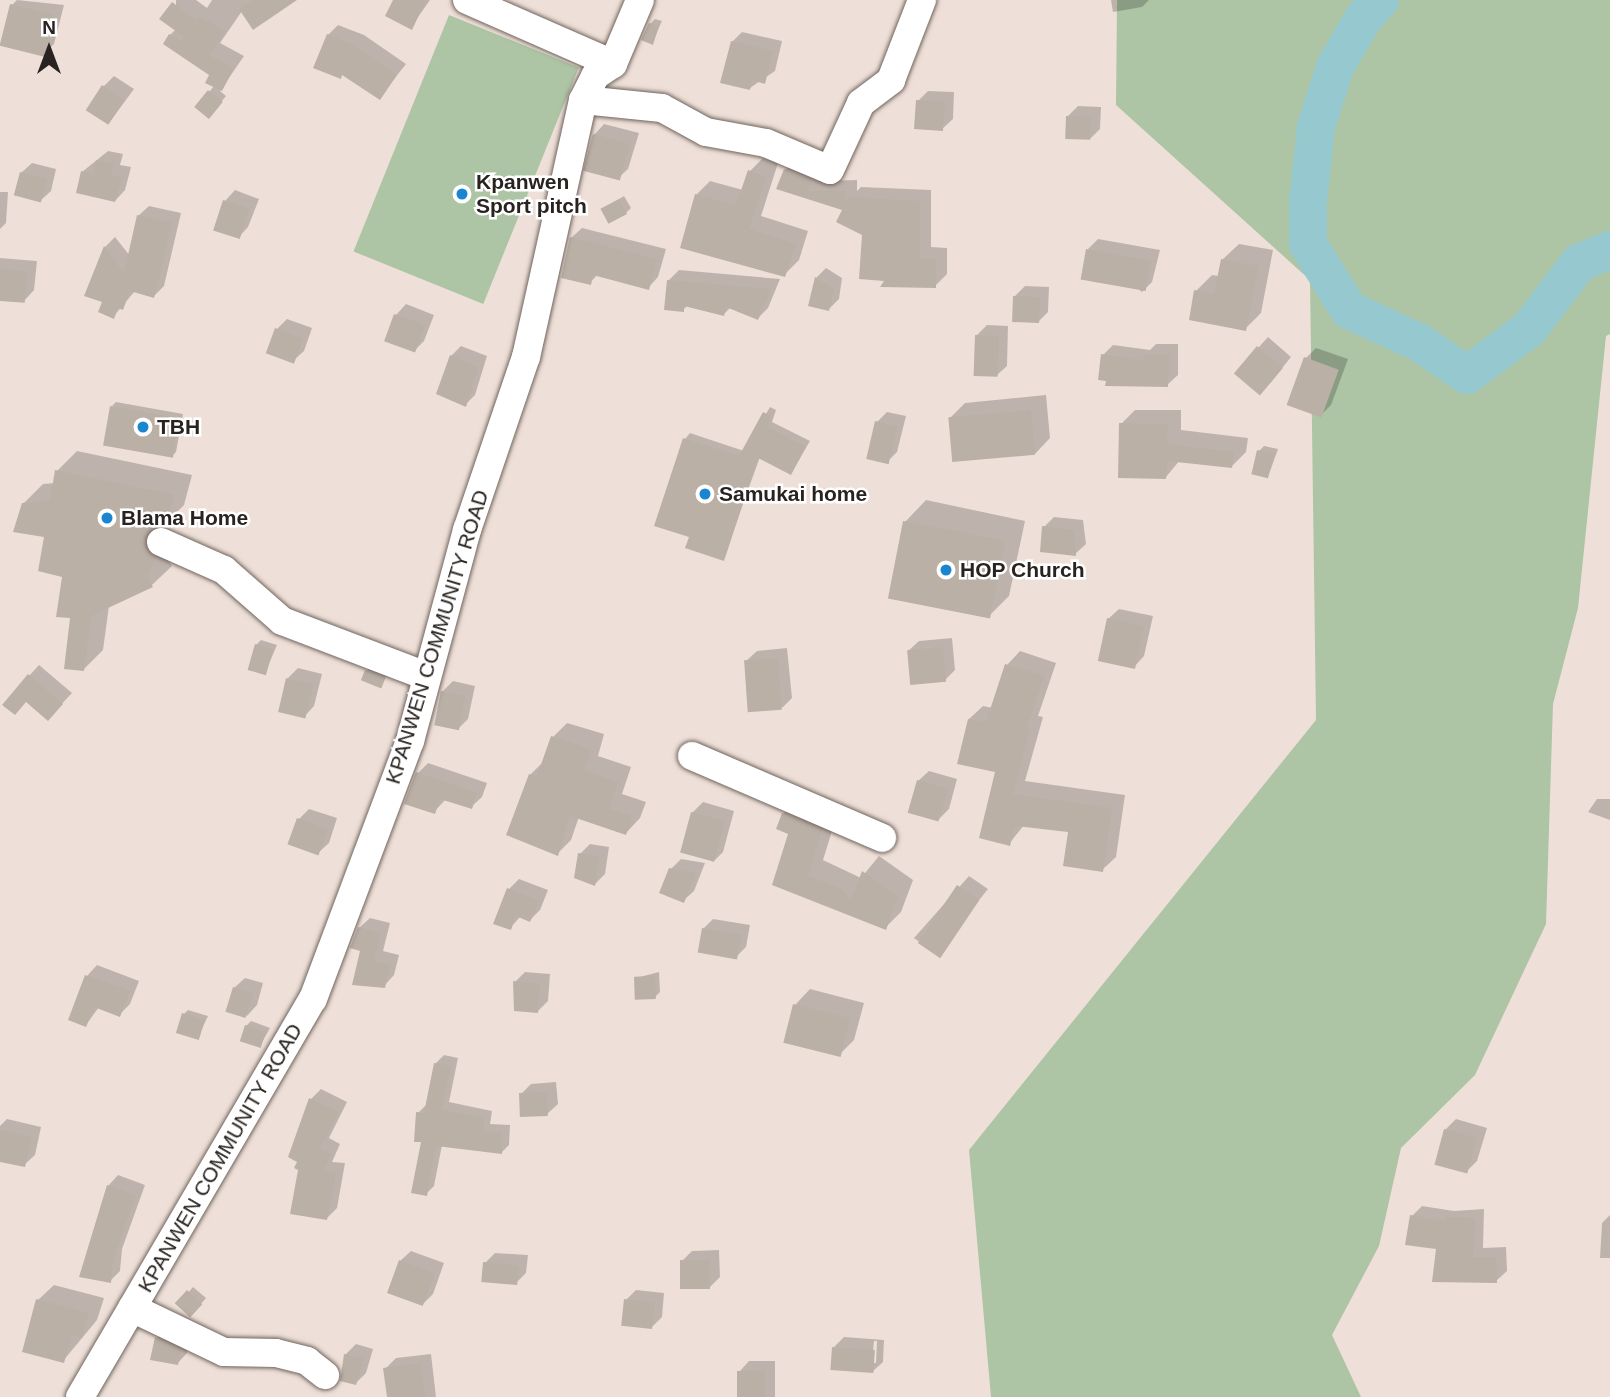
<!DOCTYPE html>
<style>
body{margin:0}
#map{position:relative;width:1610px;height:1397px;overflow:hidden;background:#eee0d8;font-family:Arial,sans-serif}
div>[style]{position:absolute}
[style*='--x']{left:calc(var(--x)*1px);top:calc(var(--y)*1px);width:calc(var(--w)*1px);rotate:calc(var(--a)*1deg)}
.green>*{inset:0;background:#adc4a5;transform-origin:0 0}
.shadow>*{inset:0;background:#0003;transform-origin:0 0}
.river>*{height:38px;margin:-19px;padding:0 19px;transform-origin:19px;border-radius:19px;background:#95c9cf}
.building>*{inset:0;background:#bab0a6;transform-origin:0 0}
.roads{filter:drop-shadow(0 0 2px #70645d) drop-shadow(0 0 2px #70645d)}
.minor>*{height:28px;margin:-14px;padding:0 14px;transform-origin:14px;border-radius:14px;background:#fff}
.dots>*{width:19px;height:19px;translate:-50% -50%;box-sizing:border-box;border:4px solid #fff;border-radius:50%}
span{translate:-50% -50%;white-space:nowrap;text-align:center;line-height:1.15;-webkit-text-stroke:5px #fff;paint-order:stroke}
.poi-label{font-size:21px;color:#282320;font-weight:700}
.left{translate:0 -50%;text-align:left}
.street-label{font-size:21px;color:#282320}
.north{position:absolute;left:14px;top:14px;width:70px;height:70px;-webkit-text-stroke:5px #fff;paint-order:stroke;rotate:0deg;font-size:19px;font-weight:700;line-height:28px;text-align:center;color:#282320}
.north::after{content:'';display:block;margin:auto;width:24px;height:32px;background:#282320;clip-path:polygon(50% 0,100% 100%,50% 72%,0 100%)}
</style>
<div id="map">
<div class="green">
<div style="clip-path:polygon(1117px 0,1610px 0,1610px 334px,1606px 336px,1578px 608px,1553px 704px,1546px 924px,1475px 1075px,1401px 1148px,1379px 1246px,1332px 1335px,1361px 1397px,991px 1397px,969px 1150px,1316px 720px,1310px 280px,1116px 105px)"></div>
<div style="left:449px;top:15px;width:140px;height:255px;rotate:22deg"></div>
</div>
<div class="shadow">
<div style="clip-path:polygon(17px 0,64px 5px,54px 44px,44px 54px,12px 5px)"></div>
<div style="clip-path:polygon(176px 0,196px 0,207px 8px,212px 0,294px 0,242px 11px,220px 43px,244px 56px,220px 91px,226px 96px,213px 112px,197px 107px,214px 86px,211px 75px,170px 35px,176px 29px)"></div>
<div style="clip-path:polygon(395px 0,430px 0,411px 27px)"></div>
<div style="clip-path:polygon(1111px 0,1149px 0,1142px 7px,1113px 12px)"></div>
<div style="clip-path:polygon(655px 19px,662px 21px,652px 43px,650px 24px)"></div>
<div style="clip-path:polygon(338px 25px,364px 35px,406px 64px,379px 98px,328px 35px)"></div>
<div style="clip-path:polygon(742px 32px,782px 41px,775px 71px,750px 88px,732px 42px)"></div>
<div style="clip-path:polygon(114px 76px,134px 89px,109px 123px,104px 86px)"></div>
<div style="clip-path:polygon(928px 91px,954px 92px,953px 119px,942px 129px,918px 101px)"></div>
<div style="clip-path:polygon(1078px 106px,1101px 107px,1100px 129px,1090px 139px,1068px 116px)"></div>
<div style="clip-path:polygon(604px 124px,639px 133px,628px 169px,617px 179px,594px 135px)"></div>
<div style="clip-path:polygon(108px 151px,123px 154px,120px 165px,131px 167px,125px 190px,115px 201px,82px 172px)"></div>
<div style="clip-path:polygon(763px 158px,778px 163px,761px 216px,808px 231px,799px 260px,785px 274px,682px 247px,697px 194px,710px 181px,743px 190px,750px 171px)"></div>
<div style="clip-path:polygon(797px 158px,822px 169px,817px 181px,857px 180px,857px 191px,861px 187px,931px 190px,931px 247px,947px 248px,947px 274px,935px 286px,887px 279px,864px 234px,845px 209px,778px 188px,785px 170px)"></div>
<div style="clip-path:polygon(32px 163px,56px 169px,51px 191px,40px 201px,21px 173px)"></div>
<div style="clip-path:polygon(235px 190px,259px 199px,248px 227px,238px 238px,214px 229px,225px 201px)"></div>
<div style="clip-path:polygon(0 192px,8px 192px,6px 223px,0 229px)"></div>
<div style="clip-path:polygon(624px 196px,631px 208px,626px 213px,603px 209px)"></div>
<div style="clip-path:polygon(149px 206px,181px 213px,164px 286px,154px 296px,135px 291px,113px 317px,105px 301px,87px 295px,105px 247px,115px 237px,130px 256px,138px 216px)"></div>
<div style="clip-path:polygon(582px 228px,666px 249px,658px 277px,648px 288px,598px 274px,590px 283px,571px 238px)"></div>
<div style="clip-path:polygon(1098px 239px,1160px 250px,1152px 282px,1142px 292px,1088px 249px)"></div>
<div style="clip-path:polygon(1239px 244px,1273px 250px,1261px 313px,1245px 329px,1196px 291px,1212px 275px,1219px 276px,1223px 259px)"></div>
<div style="clip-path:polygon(0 258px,37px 261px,34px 290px,24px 301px,0 298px)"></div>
<div style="clip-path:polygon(826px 268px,842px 278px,839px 299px,829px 309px,810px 305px,816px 278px)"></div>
<div style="clip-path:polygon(679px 270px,780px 279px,768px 308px,758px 318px,731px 307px,724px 314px,688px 305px,683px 310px,669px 280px)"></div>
<div style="clip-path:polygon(1025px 286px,1049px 287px,1048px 312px,1038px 322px,1015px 296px)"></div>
<div style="clip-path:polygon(406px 304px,434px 315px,424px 341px,414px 351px,386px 340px,396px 315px)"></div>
<div style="clip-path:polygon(287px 319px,312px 328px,304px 351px,293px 361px,277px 329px)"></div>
<div style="clip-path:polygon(987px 325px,1008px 326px,1007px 366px,996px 376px,977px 335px)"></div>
<div style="clip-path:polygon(1268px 337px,1291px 357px,1270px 383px,1258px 348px)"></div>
<div style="clip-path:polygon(1156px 344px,1178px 344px,1178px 375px,1167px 385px,1103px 355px,1113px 345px,1150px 350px)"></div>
<div style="clip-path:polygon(461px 346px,487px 356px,475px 395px,465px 405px,451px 356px)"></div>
<div style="clip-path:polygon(1316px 348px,1348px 359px,1331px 405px,1321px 415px,1306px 358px)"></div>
<div style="clip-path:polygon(1046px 395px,1050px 438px,1035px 454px,950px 418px,965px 403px)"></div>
<div style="clip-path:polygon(116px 402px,183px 414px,176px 452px,172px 456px,112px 406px)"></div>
<div style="clip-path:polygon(770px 407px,776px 410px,772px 422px,810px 441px,791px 473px,760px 457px,723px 559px,691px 536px,685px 439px,690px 433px,744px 451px)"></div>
<div style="clip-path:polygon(1135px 410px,1181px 410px,1181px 430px,1248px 438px,1246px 452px,1232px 466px,1180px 460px,1166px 477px,1121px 424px)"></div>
<div style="clip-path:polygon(887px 412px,906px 416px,897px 452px,887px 462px,877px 422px)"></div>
<div style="clip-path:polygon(1264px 446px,1278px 449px,1268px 477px,1259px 451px)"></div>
<div style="clip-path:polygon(77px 451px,192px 475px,184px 505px,165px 524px,166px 556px,172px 566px,152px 585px,109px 606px,103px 650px,84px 669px,64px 575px,46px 535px,23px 504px,43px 484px,55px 483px,57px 471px)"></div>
<div style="clip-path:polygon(926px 500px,1025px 521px,1009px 596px,988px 617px,905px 522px)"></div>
<div style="clip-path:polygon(1054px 517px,1083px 520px,1086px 544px,1075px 554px,1044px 527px)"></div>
<div style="clip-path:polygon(1119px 609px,1153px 616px,1144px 656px,1134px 667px,1108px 619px)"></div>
<div style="clip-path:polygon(952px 638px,955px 670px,945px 680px,908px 651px,919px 641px)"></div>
<div style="clip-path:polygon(261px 640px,277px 645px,265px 673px,256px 645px)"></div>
<div style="clip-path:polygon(787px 648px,792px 698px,782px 708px,746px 661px,757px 651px)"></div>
<div style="clip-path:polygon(1020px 651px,1056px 663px,1038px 716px,1043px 717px,1025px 781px,1125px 795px,1116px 857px,1102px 870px,1070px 831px,1024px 825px,1009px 844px,997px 771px,969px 719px,983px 706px,993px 708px,1007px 665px)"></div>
<div style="clip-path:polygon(39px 665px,72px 693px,58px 708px,27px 700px,29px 676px)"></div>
<div style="clip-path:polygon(371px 667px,388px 673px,381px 686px,366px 671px)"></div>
<div style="clip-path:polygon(298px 668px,322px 674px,314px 706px,304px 717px,288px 678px)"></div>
<div style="clip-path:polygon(453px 681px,475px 686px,468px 719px,458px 729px,442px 692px)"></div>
<div style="clip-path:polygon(567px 723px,604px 734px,598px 756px,631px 767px,622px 794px,646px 802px,640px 818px,626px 833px,579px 817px,571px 840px,557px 854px,530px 775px,544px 761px,553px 737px)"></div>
<div style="clip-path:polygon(428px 763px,487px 783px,482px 797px,471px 807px,446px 799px,434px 812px,418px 773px)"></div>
<div style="clip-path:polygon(929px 771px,957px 779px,949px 809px,938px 820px,918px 781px)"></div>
<div style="clip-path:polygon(799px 798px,837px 815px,823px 860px,861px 878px,879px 856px,913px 880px,901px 912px,885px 928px,774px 884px,790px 833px,783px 814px)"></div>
<div style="clip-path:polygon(1597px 799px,1610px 799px,1610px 820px,1588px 812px)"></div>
<div style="clip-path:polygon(703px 802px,734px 811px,723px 852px,713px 862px,692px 813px)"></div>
<div style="clip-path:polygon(309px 809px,337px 818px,329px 843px,318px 853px,299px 819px)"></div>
<div style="clip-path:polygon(590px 844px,609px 847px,605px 874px,595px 884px,580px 854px)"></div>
<div style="clip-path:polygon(681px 859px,705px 863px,694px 891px,683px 901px,671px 869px)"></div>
<div style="clip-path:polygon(969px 876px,988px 889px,936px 954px,914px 938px)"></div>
<div style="clip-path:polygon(519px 879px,548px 890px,540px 910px,530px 920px,521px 916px,510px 928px,509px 889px)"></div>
<div style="clip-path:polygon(370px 918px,390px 923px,383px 951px,399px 955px,394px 975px,384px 986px,354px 983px,362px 950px,359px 928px)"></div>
<div style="clip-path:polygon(713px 919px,750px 925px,746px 947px,736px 957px,703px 929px)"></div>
<div style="clip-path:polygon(97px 965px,139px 981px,130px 1004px,120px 1014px,99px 1007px,86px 1025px,87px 976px)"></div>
<div style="clip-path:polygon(525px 972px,550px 974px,548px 1001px,538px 1011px,515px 982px)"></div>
<div style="clip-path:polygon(659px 972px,660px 992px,655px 997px,636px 978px)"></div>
<div style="clip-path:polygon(245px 978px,263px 983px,257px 1005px,247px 1016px,234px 988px)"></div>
<div style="clip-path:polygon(810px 989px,864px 1003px,854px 1040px,839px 1055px,795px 1005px)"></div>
<div style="clip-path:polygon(188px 1010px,208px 1016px,198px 1037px,184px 1014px)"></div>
<div style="clip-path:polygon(251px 1021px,270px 1028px,260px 1046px,246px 1026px)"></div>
<div style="clip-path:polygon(444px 1055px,458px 1058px,449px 1102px,492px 1111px,490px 1124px,510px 1125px,509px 1145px,501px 1153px,442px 1145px,434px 1186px,426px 1194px,418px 1113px,426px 1105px,436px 1063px)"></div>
<div style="clip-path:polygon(556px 1082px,558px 1104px,547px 1114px,521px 1094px,531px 1084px)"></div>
<div style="clip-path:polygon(321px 1089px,347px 1102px,329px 1138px,340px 1144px,332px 1162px,345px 1163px,337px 1208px,326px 1219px,311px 1099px)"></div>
<div style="clip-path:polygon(7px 1119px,41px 1127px,35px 1155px,24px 1165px,0 1160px,0 1126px)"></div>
<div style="clip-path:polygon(1456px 1119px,1487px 1128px,1477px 1161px,1467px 1171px,1445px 1130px)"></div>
<div style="clip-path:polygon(118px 1175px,145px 1185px,122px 1249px,120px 1271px,110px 1281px,108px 1186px)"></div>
<div style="clip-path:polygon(1422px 1206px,1454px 1211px,1484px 1209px,1483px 1248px,1506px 1247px,1507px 1271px,1496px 1281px,1438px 1248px,1412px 1216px)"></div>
<div style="clip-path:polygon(1610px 1215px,1610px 1258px,1600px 1258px,1602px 1223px)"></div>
<div style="clip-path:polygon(719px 1250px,720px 1277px,710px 1287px,682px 1261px,692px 1251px)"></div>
<div style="clip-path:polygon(411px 1251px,444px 1263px,433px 1294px,423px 1304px,400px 1261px)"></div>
<div style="clip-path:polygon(495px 1253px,528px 1255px,526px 1273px,516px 1283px,485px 1263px)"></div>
<div style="clip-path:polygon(54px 1285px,104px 1298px,97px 1320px,63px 1361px,38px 1300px)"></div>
<div style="left:193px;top:1287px;width:17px;height:22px;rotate:40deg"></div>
<div style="clip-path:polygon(636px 1290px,664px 1293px,662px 1317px,652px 1327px,626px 1300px)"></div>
<div style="clip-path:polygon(167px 1328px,190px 1339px,187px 1353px,177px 1364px,157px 1338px)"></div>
<div style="clip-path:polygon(evenodd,844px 1337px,884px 1340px,883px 1362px,872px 1372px,834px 1347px,844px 1337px,874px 1341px,877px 1341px,876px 1363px,872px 1363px,874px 1341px)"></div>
<div style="clip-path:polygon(356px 1344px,373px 1349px,366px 1373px,356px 1383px,345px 1355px)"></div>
<div style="clip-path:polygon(431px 1354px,436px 1397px,389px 1397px,385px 1369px,396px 1358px)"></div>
<div style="clip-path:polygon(749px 1361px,775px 1361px,775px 1397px,739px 1397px,739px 1372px)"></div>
</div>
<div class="river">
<div style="--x:1380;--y:0;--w:23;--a:133"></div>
<div style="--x:1364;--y:17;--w:58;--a:120.1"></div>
<div style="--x:1335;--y:67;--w:63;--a:107.6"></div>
<div style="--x:1316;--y:127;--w:75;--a:96.1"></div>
<div style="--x:1308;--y:202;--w:42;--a:90"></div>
<div style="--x:1308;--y:244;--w:78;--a:58.2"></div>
<div style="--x:1349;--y:310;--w:78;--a:24.9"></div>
<div style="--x:1420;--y:343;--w:57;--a:34.2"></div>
<div style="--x:1467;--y:375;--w:77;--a:-36.6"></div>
<div style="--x:1529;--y:329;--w:83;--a:-52.9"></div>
<div style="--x:1579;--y:263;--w:34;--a:-23"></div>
</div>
<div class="building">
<div style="clip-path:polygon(252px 0,297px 0,253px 30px,239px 9px)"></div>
<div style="clip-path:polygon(393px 0,426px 0,412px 30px,385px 16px)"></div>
<div style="clip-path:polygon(172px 2px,196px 20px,199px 16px,225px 32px,209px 55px,234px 68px,222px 91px,205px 83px,209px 75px,163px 44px,169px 34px,182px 41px,184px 37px,159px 19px)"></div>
<div style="left:10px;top:4px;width:46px;height:43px;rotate:14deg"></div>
<div style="clip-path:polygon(649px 23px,659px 26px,653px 45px,641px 40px)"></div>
<div style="clip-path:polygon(327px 34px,353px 45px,397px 75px,380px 100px,342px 75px,341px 79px,313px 68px)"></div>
<div style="clip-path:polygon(731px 41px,773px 51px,765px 84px,752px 80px,750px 90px,720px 83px)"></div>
<div style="left:102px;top:85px;width:27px;height:30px;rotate:33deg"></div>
<div style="left:208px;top:90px;width:19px;height:22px;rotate:39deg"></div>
<div style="left:916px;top:100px;width:29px;height:29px;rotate:4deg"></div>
<div style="left:1066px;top:116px;width:25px;height:23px;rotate:2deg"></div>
<div style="left:593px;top:134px;width:38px;height:38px;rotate:15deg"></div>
<div style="clip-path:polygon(96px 160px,114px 164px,111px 175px,122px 177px,115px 202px,76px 193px,81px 171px,93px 174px)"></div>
<div style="clip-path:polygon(784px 169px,811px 180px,807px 191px,846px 191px,846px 202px,848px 197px,920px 201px,920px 258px,936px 259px,936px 288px,880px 287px,884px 281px,859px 279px,862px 235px,836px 222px,842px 210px,776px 189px)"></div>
<div style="clip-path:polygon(748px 170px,766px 177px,749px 229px,796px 244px,785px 277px,680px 248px,695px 194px,736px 205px)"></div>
<div style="left:20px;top:172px;width:28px;height:24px;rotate:15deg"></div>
<div style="left:619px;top:199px;width:17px;height:21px;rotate:62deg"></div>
<div style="left:223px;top:200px;width:28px;height:32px;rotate:18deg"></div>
<div style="clip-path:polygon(137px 215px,172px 223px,161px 272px,154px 298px,130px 291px,123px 310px,118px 308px,114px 319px,98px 312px,102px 302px,84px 296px,104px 246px,124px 273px)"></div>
<div style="clip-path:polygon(570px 237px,657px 259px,649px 290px,593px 275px,591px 285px,561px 278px)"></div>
<div style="left:1086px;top:249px;width:66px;height:31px;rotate:10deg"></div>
<div style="clip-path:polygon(1221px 259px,1259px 266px,1246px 331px,1189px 320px,1194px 290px,1214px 294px)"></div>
<div style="left:0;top:269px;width:27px;height:32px;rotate:4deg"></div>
<div style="clip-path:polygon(815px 277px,834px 289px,829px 311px,808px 306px)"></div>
<div style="clip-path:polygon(667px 280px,771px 289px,758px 320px,726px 307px,724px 316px,684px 306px,684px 312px,664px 310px)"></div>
<div style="left:1013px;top:296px;width:27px;height:26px;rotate:2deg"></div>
<div style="left:394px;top:314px;width:33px;height:29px;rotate:20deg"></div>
<div style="left:275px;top:328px;width:30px;height:27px;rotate:20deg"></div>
<div style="left:975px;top:335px;width:24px;height:41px;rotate:2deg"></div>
<div style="left:1257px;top:346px;width:34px;height:36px;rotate:40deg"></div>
<div style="clip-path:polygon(1101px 354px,1144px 360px,1144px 354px,1169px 354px,1168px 387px,1105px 386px,1106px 381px,1098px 380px)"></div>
<div style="clip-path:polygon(450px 355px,478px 367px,466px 407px,436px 394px)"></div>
<div style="left:1304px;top:357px;width:37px;height:51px;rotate:20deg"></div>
<div style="left:110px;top:406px;width:71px;height:40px;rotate:10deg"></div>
<div style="left:1031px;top:410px;width:45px;height:83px;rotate:85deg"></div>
<div style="clip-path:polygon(763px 412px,771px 416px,768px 427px,806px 447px,791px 475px,758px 458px,724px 561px,685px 548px,689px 537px,654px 526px,683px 438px,739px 456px)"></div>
<div style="left:875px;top:421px;width:23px;height:39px;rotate:13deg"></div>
<div style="clip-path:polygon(1119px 423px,1168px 424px,1167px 444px,1234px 452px,1232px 468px,1167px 461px,1166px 479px,1118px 478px)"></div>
<div style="left:1257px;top:450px;width:17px;height:25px;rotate:13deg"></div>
<div style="clip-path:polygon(55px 470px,174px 495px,165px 526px,152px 528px,146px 536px,147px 551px,155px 558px,147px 577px,153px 587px,91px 616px,84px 671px,64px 669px,70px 618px,56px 617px,62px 577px,38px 571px,44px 537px,13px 532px,22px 503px,50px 501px)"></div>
<div style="left:903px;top:521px;width:104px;height:79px;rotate:11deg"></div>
<div style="clip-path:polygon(1042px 526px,1074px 530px,1076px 556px,1040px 552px)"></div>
<div style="left:1107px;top:618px;width:38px;height:44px;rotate:12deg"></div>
<div style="left:255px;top:644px;width:19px;height:27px;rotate:16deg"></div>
<div style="left:943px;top:647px;width:35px;height:36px;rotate:85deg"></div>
<div style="left:778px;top:658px;width:52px;height:34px;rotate:86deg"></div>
<div style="clip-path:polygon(1005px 664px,1044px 676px,1026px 730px,1030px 730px,1013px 794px,1112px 808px,1103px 872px,1063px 866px,1068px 832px,1015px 826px,1010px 846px,979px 838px,995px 772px,957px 764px,968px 719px,986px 722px)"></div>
<div style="left:365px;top:670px;width:22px;height:11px;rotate:22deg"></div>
<div style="clip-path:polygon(28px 674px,63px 704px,48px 721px,26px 702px,15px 715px,2px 705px)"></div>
<div style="left:286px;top:678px;width:28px;height:35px;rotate:13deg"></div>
<div style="left:441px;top:691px;width:25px;height:35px;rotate:11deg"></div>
<div style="clip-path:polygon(551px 736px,591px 749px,584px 770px,618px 782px,609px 809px,633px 816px,626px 835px,570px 816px,558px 856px,506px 835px,529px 774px,537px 776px)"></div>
<div style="clip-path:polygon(416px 772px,477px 793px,472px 809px,440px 799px,435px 814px,404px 804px)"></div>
<div style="left:917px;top:780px;width:32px;height:34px;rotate:16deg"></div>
<div style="left:691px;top:812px;width:35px;height:42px;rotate:15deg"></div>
<div style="clip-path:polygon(782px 813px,822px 830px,808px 876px,842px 889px,851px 900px,862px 871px,898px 896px,886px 930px,772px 885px,788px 834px,776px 829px)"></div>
<div style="left:297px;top:818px;width:33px;height:28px;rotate:20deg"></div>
<div style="clip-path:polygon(578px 853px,600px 857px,595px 886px,574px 878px)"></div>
<div style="clip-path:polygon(669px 868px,696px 873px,684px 903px,659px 893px)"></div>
<div style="left:957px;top:885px;width:27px;height:70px;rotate:34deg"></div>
<div style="clip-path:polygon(507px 888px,539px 901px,530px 922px,516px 916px,511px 930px,493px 924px)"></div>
<div style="clip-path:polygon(358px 927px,381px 933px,374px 961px,390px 965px,385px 988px,352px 985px,360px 951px,350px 948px)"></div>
<div style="left:702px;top:928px;width:40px;height:25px;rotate:10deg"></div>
<div style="clip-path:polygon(85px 975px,130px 991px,120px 1017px,94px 1007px,86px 1027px,68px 1020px)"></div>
<div style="left:655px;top:976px;width:23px;height:21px;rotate:88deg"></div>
<div style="clip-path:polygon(513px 981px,540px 984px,538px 1013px,514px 1011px)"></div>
<div style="left:233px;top:987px;width:21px;height:26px;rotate:17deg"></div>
<div style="left:793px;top:1004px;width:59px;height:40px;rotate:14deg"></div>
<div style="left:182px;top:1013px;width:24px;height:21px;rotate:17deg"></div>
<div style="left:245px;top:1025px;width:22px;height:17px;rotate:18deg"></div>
<div style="clip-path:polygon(434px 1063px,451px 1066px,442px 1110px,485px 1118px,483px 1132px,502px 1133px,502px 1154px,436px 1146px,427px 1196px,411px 1193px,421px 1142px,414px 1142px,416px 1112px,424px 1113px)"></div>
<div style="left:547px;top:1092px;width:24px;height:28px;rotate:88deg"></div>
<div style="clip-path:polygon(309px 1098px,338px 1112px,320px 1149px,331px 1154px,324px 1171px,336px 1172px,327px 1220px,290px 1214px,298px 1170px,294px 1168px,297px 1162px,288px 1157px)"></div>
<div style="left:1444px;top:1129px;width:34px;height:37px;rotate:15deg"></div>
<div style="clip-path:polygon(0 1130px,32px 1137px,25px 1167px,0 1162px)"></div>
<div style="clip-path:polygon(107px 1185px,136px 1195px,113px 1261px,111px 1283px,79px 1277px)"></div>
<div style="clip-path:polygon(1410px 1215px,1445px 1221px,1445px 1217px,1475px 1218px,1473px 1257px,1496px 1257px,1497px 1283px,1432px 1282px,1436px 1249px,1405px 1245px)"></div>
<div style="left:399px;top:1260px;width:38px;height:35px;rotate:20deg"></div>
<div style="left:680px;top:1260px;width:30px;height:29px"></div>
<div style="left:483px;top:1262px;width:36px;height:20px;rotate:5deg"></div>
<div style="left:187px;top:1290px;width:21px;height:18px;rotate:43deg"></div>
<div style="clip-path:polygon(36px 1299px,89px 1313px,82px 1338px,72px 1335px,64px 1363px,22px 1352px)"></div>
<div style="left:624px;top:1299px;width:31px;height:27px;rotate:6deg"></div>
<div style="clip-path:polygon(155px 1337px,181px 1350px,178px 1365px,150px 1360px)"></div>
<div style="left:832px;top:1347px;width:43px;height:23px;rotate:4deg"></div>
<div style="clip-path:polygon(344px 1354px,364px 1359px,356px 1385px,340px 1381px)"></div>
<div style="clip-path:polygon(421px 1363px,425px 1397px,387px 1397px,383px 1368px)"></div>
<div style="left:737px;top:1371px;width:28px;height:26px"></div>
</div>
<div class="roads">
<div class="minor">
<div style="--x:467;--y:0;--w:159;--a:23.7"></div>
<div style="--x:583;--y:100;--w:79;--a:5.8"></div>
<div style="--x:662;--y:108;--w:50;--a:28.6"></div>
<div style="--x:706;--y:132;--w:61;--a:10.4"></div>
<div style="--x:766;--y:143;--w:69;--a:22.9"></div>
<div style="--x:830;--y:170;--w:74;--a:-65.2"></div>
<div style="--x:861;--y:103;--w:38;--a:-37"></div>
<div style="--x:891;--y:80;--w:86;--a:-68.8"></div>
<div style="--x:161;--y:542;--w:69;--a:24"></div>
<div style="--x:224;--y:570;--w:77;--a:41.3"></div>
<div style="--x:282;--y:621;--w:154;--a:20.9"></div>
<div style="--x:692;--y:756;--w:207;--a:23.3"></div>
<div style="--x:132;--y:1308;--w:102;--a:25.6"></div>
<div style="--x:224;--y:1352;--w:52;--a:1.1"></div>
<div style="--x:276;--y:1353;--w:32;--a:14"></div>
<div style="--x:307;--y:1361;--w:23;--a:38"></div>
<div style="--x:80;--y:1397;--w:461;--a:-59.7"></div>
<div style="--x:313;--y:999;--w:276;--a:-69.4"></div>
<div style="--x:410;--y:741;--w:219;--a:-74.9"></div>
<div style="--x:467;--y:530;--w:183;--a:-71.2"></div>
<div style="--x:526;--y:357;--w:263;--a:-77.5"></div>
<div style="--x:583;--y:100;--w:27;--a:-63"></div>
<div style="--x:595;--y:76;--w:22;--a:-34"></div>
<div style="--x:613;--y:64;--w:69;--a:-67.1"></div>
</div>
</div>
<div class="dots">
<div style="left:462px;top:194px;background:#1a86cf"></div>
<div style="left:143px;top:427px;background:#1a86cf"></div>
<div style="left:705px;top:494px;background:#1a86cf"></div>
<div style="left:107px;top:518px;background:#1a86cf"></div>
<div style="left:946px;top:570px;background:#1a86cf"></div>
</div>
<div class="poi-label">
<span class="left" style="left:476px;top:194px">Kpanwen<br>Sport pitch</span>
<span class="left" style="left:157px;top:427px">TBH</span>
<span class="left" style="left:719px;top:494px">Samukai home</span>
<span class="left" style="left:121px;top:518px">Blama Home</span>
<span class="left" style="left:960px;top:570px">HOP Church</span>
</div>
<div class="street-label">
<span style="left:437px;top:637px;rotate:-73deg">KPANWEN COMMUNITY ROAD</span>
<span style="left:220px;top:1158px;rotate:-60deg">KPANWEN COMMUNITY ROAD</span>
</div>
<div class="north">N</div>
</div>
